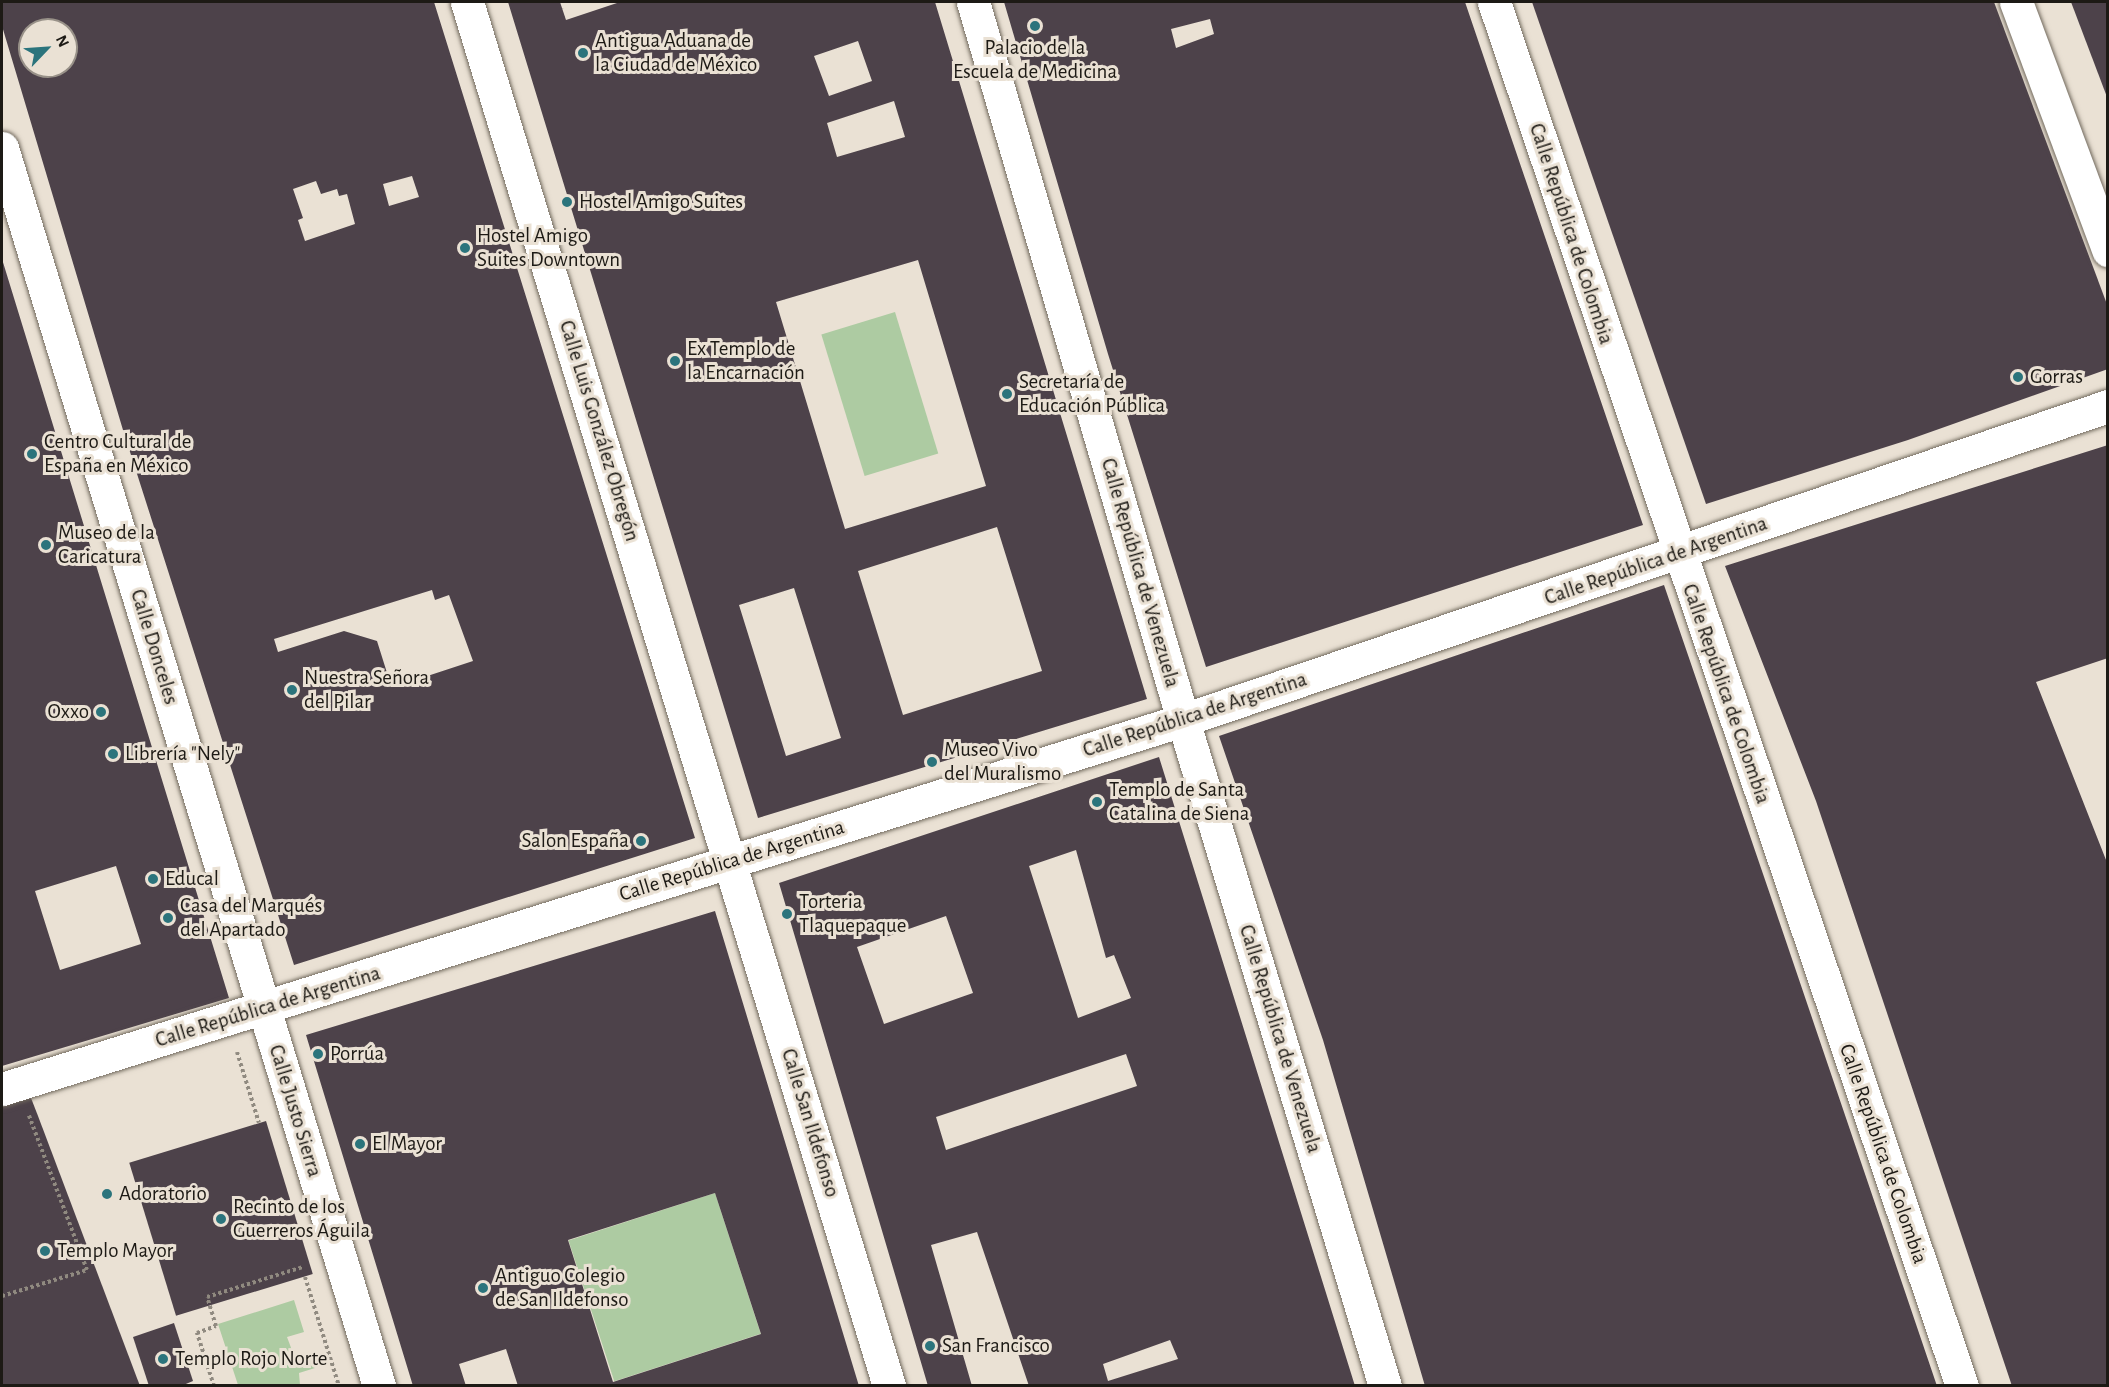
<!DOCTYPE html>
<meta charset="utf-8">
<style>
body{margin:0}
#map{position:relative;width:2109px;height:1387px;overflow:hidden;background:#eae1d4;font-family:"Alegreya Sans",sans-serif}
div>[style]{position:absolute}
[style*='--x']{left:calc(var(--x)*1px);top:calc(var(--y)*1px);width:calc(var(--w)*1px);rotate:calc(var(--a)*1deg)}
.green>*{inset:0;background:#adcba2;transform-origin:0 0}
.building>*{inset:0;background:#4d424a;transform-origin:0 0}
.path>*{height:4px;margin-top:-2px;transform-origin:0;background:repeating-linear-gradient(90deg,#908a80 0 3px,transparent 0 6px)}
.roads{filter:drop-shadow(0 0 2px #71695d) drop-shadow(0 0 2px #71695d)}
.street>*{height:33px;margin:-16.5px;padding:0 16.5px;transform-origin:16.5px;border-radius:16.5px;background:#fff}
.dots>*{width:16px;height:16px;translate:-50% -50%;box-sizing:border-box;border:3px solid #eae1d4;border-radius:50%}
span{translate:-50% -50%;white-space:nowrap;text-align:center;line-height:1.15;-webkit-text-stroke:6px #eae1d4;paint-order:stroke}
.poi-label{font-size:21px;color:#1d1a15}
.left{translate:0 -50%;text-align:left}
.right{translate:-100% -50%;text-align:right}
.street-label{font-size:21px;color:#1d1a15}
.frame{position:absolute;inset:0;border:3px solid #1d1a15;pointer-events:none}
.north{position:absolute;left:18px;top:18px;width:60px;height:60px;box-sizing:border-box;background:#eae1d4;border:2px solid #989188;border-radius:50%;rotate:65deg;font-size:16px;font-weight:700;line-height:24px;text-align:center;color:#1d1a15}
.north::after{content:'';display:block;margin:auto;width:21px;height:27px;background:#2b747c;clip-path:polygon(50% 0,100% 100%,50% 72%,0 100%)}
</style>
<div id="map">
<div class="green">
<div style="left:895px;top:312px;width:148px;height:77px;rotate:73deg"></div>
<div style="left:715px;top:1193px;width:148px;height:154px;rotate:72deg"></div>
<div style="clip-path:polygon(294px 1300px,304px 1332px,287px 1337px,296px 1361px,312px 1357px,315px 1368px,299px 1373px,300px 1385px,238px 1385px,218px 1324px)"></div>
</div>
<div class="building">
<div style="clip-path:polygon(evenodd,2px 2px,434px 2px,695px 838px,294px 965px,123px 430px,2px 26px,2px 2px,30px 30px,66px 30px,66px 66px,30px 66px,30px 30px,2px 2px,412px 176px,419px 197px,389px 206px,383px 184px,412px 176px,2px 2px,316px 181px,321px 194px,337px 189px,339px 196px,347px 194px,355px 224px,305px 241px,298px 220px,303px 218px,293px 189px,316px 181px,2px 2px,432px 590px,435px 600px,449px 595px,473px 661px,397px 686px,394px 674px,388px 676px,377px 641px,344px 631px,278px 652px,274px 639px,432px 590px)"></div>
<div style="clip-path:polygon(evenodd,508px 2px,560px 2px,566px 20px,620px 2px,935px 2px,1147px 699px,758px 818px,508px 2px,858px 41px,872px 81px,829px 96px,814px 56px,858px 41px,508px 2px,894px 101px,905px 137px,837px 157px,827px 123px,894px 101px,508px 2px,918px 260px,986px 486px,845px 529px,776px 302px,918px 260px,508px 2px,997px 527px,1042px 671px,903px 715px,858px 571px,997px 527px,508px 2px,794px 588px,841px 738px,786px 756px,739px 605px,794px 588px)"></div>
<div style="clip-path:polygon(evenodd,1004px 2px,1465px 2px,1643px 525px,1206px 667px,1108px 354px,1004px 2px,1210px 19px,1214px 34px,1176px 48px,1171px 29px,1210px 19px)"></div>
<div style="clip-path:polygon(1532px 2px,1994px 2px,2108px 307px,2108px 369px,1908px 440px,1706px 504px)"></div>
<div style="clip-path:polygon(2071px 2px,2108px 2px,2108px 97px,2107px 97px)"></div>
<div style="clip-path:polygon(evenodd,2px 259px,229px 998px,2px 1066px,2px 259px,116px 866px,141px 944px,60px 970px,35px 891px,116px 866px)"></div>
<div style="clip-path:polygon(2108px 445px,2108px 658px,2036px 682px,2108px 865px,2108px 1386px,2012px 1386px,1816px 801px,1725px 566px)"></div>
<div style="clip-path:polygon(1664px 585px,1774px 906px,1937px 1386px,1425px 1386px,1323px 1040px,1219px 736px)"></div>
<div style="clip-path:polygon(evenodd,1159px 757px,1355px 1386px,1029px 1386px,977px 1232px,931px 1245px,972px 1386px,928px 1386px,779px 883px,1159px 757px,1076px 850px,1106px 958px,1114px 955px,1131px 998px,1078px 1018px,1029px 866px,1076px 850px,1159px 757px,946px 916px,973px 993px,884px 1024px,857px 947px,946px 916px,1159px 757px,1126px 1054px,1137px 1086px,946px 1150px,936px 1117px,1126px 1054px,1159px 757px,1170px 1340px,1178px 1359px,1108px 1381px,1103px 1364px,1170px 1340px)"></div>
<div style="clip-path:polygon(evenodd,715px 911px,859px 1386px,518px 1386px,506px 1349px,459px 1364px,466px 1386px,413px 1386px,306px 1035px,715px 911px,715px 1193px,761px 1334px,613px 1382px,568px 1240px,715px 1193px)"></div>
<div style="clip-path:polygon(31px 1098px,38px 1116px,140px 1386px,2px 1386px,2px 1107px)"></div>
<div style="left:266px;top:1121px;width:160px;height:143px;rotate:73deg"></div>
<div style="clip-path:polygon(174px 1323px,193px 1381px,181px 1386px,149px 1386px,133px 1337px)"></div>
</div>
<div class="path">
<div style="--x:237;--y:1052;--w:74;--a:72.8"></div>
<div style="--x:305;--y:1277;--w:114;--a:72.7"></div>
<div style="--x:2;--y:1296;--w:89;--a:-17"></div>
<div style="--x:87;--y:1270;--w:165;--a:-110.6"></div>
<div style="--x:214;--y:1386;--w:56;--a:-107.8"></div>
<div style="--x:197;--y:1333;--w:20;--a:-20"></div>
<div style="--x:216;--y:1326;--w:30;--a:-107"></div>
<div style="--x:207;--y:1297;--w:101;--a:-17.4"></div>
</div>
<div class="roads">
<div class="street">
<div style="--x:467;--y:2;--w:1447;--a:73.04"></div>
<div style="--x:973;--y:2;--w:748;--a:73.7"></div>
<div style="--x:1183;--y:720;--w:696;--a:73.13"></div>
<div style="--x:1494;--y:2;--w:1461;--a:71.32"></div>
<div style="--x:2016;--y:2;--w:265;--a:69.6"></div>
<div style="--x:2;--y:148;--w:1294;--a:73.06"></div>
<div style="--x:2;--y:1089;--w:1237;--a:-17.35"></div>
<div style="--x:1183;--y:720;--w:977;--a:-18.75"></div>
</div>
</div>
<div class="dots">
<div style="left:1035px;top:26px;background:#2b747c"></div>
<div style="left:583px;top:53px;background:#2b747c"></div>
<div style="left:567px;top:202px;background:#2b747c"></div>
<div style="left:465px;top:248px;background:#2b747c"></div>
<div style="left:675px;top:361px;background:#2b747c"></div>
<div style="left:2018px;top:377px;background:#2b747c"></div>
<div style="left:1007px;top:394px;background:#2b747c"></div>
<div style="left:32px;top:454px;background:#2b747c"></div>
<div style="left:46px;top:545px;background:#2b747c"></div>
<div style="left:292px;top:690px;background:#2b747c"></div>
<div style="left:101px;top:712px;background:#2b747c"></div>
<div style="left:113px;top:754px;background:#2b747c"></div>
<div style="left:932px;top:762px;background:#2b747c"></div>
<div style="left:1097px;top:802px;background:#2b747c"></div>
<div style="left:641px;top:841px;background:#2b747c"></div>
<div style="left:153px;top:879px;background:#2b747c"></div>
<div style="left:787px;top:914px;background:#2b747c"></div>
<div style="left:168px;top:918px;background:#2b747c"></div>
<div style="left:318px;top:1054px;background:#2b747c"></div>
<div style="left:360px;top:1144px;background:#2b747c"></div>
<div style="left:107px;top:1194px;background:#2b747c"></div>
<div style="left:221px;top:1219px;background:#2b747c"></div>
<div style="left:45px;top:1251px;background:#2b747c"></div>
<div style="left:483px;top:1288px;background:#2b747c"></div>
<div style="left:930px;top:1346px;background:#2b747c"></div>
<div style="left:163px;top:1359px;background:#2b747c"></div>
</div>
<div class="poi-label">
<span class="left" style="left:595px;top:53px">Antigua Aduana de<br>la Ciudad de México</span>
<span style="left:1035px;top:60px">Palacio de la<br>Escuela de Medicina</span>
<span class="left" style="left:579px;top:202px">Hostel Amigo Suites</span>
<span class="left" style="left:477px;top:248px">Hostel Amigo<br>Suites Downtown</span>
<span class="left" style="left:687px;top:361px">Ex Templo de<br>la Encarnación</span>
<span class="left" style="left:2030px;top:377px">Gorras</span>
<span class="left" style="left:1019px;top:394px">Secretaría de<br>Educación Pública</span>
<span class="left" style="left:44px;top:454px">Centro Cultural de<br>España en México</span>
<span class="left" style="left:58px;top:545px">Museo de la<br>Caricatura</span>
<span class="left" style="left:304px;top:690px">Nuestra Señora<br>del Pilar</span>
<span class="right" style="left:89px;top:712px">Oxxo</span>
<span class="left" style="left:944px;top:762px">Museo Vivo<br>del Muralismo</span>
<span class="left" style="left:125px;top:754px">Librería "Nely"</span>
<span class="left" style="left:1109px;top:802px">Templo de Santa<br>Catalina de Siena</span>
<span class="right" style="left:629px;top:841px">Salon España</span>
<span class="left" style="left:165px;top:879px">Educal</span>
<span class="left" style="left:799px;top:914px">Torteria<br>Tlaquepaque</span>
<span class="left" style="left:180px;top:918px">Casa del Marqués<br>del Apartado</span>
<span class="left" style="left:330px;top:1054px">Porrúa</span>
<span class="left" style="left:372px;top:1144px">El Mayor</span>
<span class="left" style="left:119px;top:1194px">Adoratorio</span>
<span class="left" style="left:233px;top:1219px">Recinto de los<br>Guerreros Águila</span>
<span class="left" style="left:57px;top:1251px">Templo Mayor</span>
<span class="left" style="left:495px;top:1288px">Antiguo Colegio<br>de San Ildefonso</span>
<span class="left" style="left:942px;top:1346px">San Francisco</span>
<span class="left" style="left:175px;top:1359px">Templo Rojo Norte</span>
</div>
<div class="street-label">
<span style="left:1571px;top:234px;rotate:72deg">Calle República de Colombia</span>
<span style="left:599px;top:431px;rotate:73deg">Calle Luis González Obregón</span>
<span style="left:1656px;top:561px;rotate:-19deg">Calle República de Argentina</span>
<span style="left:1140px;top:573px;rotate:74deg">Calle República de Venezuela</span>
<span style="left:154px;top:647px;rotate:73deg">Calle Donceles</span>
<span style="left:1726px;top:694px;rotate:71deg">Calle República de Colombia</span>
<span style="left:1195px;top:715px;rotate:-18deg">Calle República de Argentina</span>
<span style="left:732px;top:861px;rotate:-17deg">Calle República de Argentina</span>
<span style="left:268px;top:1007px;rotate:-17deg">Calle República de Argentina</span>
<span style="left:1280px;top:1039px;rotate:73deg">Calle República de Venezuela</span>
<span style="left:295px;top:1111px;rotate:73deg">Calle Justo Sierra</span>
<span style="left:810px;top:1123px;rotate:73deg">Calle San Ildefonso</span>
<span style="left:1883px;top:1154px;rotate:71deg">Calle República de Colombia</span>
</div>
<div class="frame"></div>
<div class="north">N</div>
</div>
